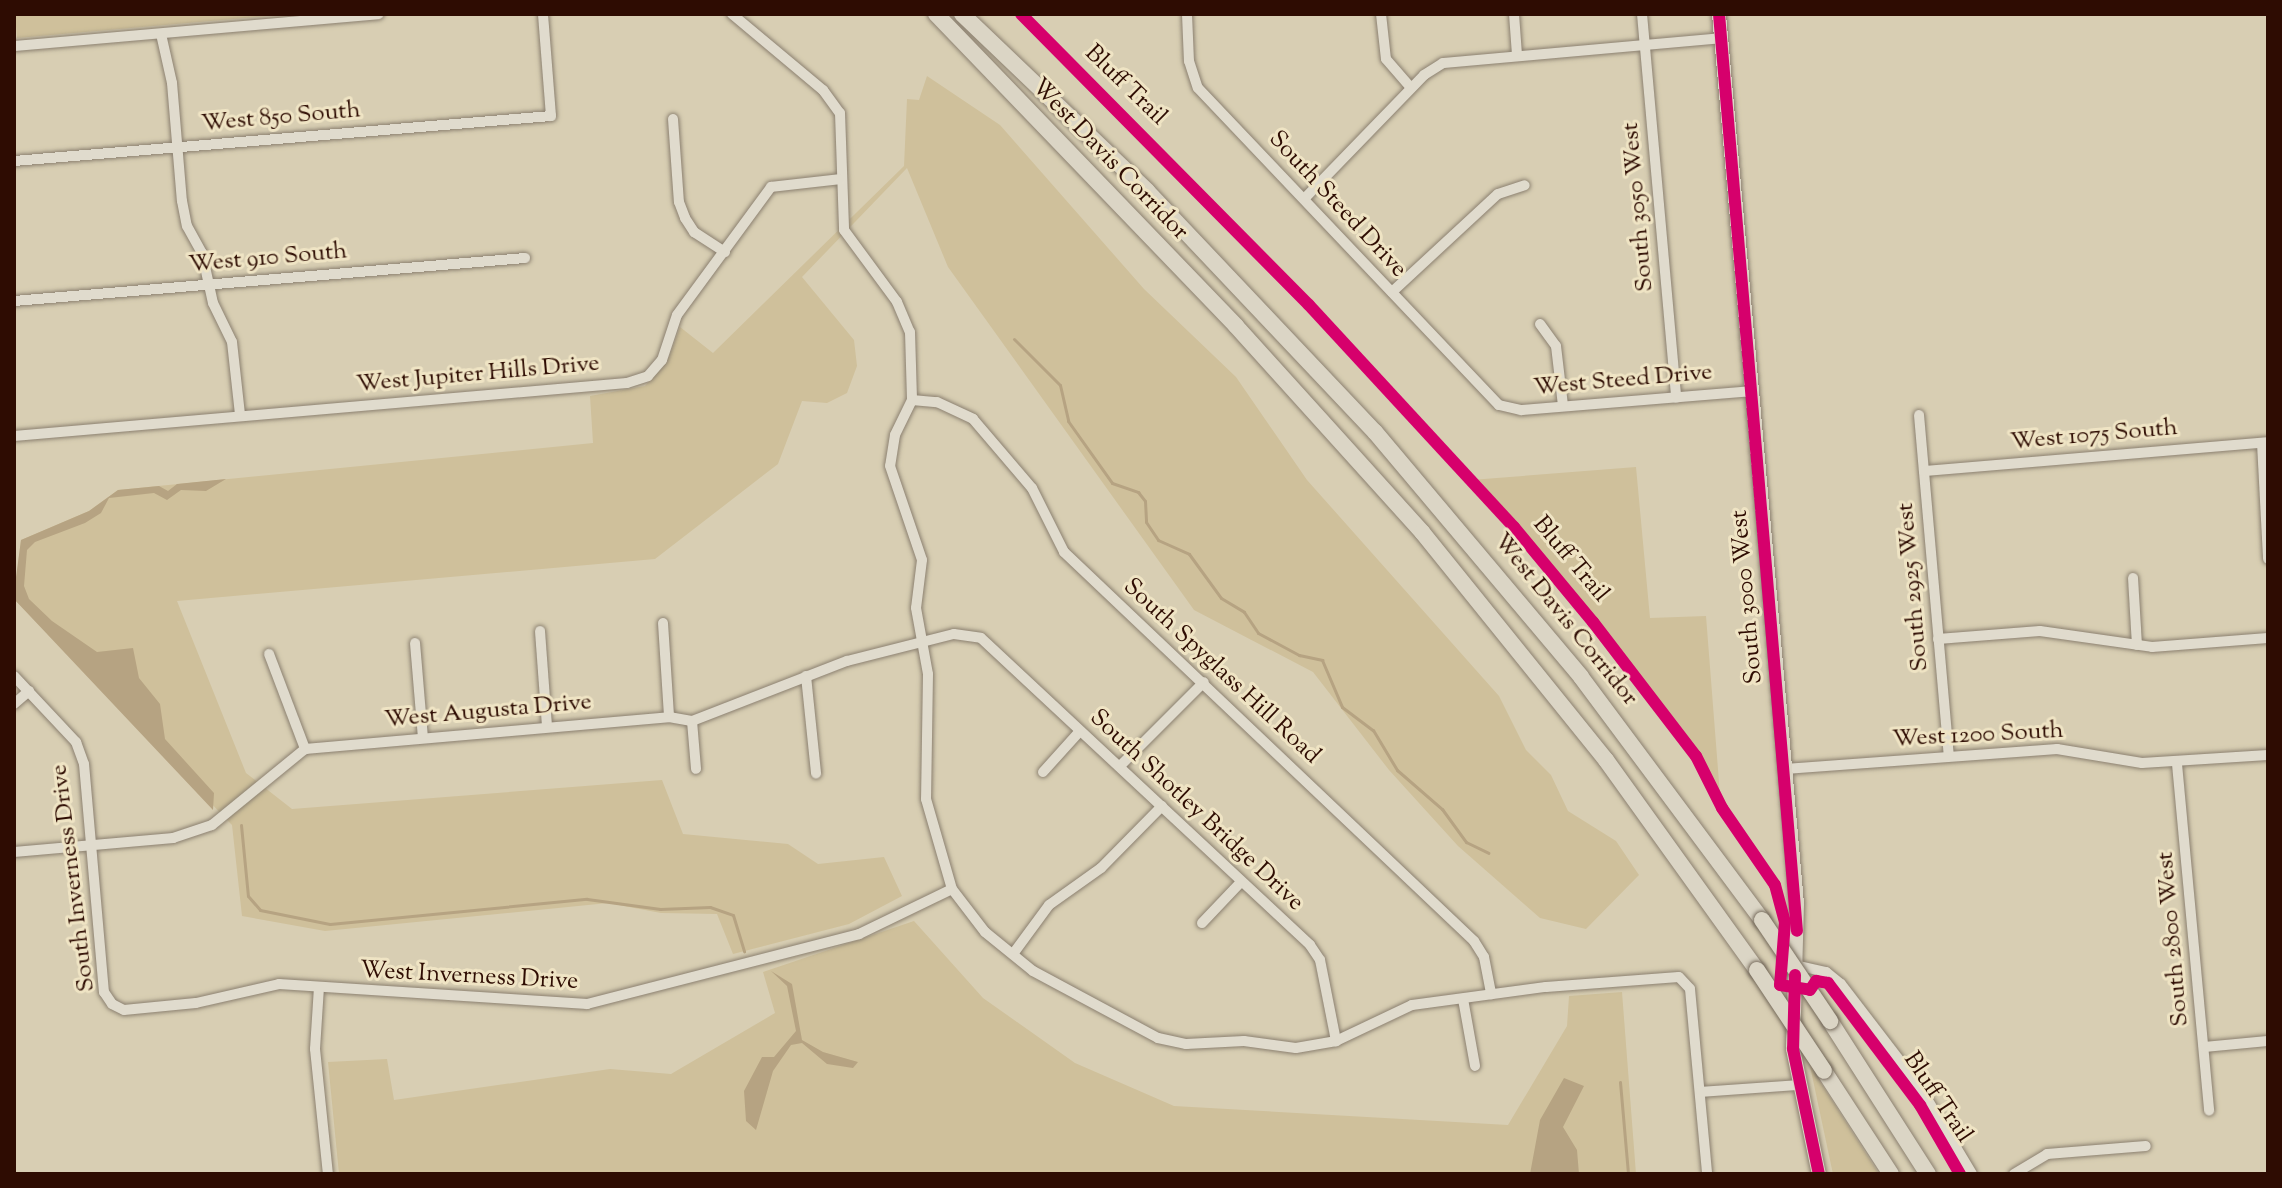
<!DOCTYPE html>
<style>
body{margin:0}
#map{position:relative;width:2282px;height:1188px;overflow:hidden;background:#d8ceb3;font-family:"Sorts Mill Goudy",serif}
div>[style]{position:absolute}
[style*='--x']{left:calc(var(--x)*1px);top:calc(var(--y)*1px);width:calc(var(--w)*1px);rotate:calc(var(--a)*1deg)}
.green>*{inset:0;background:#cfc09b}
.water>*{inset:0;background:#b6a382}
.stream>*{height:3px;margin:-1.5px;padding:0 1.5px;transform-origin:1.5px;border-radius:1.5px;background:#b6a382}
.roads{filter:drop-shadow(0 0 2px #8b8070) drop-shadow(0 0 2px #8b8070)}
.minor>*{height:10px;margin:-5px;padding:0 5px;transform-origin:5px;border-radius:5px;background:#e0dbcd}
.major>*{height:14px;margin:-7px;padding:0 7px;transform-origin:7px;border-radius:7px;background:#dbd5c5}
.highway>*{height:16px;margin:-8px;padding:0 8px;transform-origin:8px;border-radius:8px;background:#dbd5c5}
.bridges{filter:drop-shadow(0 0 2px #736859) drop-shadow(0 0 2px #736859)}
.highway-bridge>*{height:16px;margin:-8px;padding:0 8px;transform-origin:8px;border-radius:8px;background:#dbd5c5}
.cycleway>*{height:12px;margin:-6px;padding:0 6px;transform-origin:6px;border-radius:6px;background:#d6006c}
span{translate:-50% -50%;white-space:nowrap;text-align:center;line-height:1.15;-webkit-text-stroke:6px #efe4c4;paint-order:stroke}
.street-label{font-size:24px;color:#2e0c02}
.frame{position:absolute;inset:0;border:16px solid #2e0c02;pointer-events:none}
</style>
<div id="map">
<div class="green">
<div style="clip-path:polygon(15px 14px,291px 14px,17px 38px)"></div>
<div style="clip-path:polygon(927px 76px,1000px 125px,1144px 289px,1236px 377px,1307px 480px,1499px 696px,1526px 750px,1551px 775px,1568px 811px,1616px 841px,1639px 875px,1586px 929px,1540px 918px,1458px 846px,1389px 770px,1313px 672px,1194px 610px,948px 267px,907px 168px,802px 277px,854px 340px,857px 366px,847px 393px,827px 403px,802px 401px,778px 464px,655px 559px,177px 601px,246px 773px,292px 809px,662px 780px,683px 834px,788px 844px,818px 864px,884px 857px,902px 896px,849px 924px,733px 954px,717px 914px,661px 913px,608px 903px,325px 931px,242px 916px,232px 825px,14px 599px,21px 540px,89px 511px,118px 490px,593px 443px,590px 396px,645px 386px,669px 357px,680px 327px,713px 353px,904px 166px,907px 99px,919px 100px)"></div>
<div style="clip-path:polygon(1636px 467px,1650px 618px,1706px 616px,1720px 795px,1686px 734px,1587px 607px,1471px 480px)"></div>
<div style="clip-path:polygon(914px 921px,983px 998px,1075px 1063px,1174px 1106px,1508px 1125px,1567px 1026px,1569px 996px,1622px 992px,1636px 1174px,339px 1174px,328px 1062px,387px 1059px,394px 1100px,610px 1069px,671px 1074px,775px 1013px,763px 972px)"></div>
<div style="clip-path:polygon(1810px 1066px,1879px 1174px,1833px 1174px)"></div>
</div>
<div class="water">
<div style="clip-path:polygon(226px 479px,206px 491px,181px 490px,167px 500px,154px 493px,109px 498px,101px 513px,85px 523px,35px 542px,27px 550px,24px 586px,29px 599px,52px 621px,97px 652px,133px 648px,139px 678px,160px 704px,165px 739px,214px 793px,213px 810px,14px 599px,14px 592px,21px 540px,89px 511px,118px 490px,159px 486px,168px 491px,177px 484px)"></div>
<div style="clip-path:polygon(771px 971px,792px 984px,802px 1040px,823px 1052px,858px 1062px,853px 1068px,827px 1064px,802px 1043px,791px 1045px,773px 1071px,756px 1130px,746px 1121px,744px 1091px,762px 1057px,774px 1057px,796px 1031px,787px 986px)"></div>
<div style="clip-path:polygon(1564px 1078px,1584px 1086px,1563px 1127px,1577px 1150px,1579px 1174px,1530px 1174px,1540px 1120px)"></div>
</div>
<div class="stream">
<div style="--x:1014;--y:339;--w:65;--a:45"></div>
<div style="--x:1060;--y:385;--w:37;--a:77"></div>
<div style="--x:1068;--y:421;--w:76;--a:54.6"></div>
<div style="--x:1112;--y:483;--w:28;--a:19"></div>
<div style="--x:1138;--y:492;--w:11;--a:52"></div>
<div style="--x:1145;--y:501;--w:21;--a:87"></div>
<div style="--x:1146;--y:522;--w:22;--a:56"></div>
<div style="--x:1158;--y:540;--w:34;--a:24"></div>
<div style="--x:1189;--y:554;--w:54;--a:54"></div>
<div style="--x:1221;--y:598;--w:27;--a:31"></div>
<div style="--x:1244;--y:612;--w:25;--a:56"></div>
<div style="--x:1258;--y:633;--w:47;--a:28.2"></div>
<div style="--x:1299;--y:655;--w:24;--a:12"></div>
<div style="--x:1322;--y:660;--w:51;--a:66.9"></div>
<div style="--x:1342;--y:707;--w:39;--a:37"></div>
<div style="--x:1373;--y:730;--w:47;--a:59"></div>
<div style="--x:1397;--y:770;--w:60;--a:40.9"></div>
<div style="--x:1442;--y:809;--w:41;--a:54"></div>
<div style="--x:1466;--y:842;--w:25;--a:26"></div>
<div style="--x:241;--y:825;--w:71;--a:84.4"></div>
<div style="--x:248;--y:896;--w:18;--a:49"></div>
<div style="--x:260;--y:910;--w:71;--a:11.3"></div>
<div style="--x:330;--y:924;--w:258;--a:-5.6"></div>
<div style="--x:587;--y:899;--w:74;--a:7.8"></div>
<div style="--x:660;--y:909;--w:50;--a:-2.3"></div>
<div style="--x:710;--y:907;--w:24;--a:19"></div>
<div style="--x:733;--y:915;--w:38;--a:73"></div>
<div style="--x:1620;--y:1082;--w:92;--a:85"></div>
<div style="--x:763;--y:1173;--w:1;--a:90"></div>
</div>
<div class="roads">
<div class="minor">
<div style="--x:732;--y:14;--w:119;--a:39.9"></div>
<div style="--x:823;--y:90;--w:29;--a:54"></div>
<div style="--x:840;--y:113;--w:117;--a:88"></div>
<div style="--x:844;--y:230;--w:89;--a:53.6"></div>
<div style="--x:897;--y:302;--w:33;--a:67"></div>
<div style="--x:910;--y:332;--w:68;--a:88.3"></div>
<div style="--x:912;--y:400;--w:39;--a:116"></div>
<div style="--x:895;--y:435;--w:31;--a:99"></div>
<div style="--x:890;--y:466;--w:99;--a:71.2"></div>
<div style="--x:922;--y:560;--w:48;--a:97.1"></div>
<div style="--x:916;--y:608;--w:67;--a:79.7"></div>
<div style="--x:928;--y:674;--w:125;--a:90.9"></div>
<div style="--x:926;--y:799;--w:94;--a:73.9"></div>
<div style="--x:952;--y:889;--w:54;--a:52.5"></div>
<div style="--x:985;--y:932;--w:62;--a:39.1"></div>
<div style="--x:1033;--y:971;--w:142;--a:28.2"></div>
<div style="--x:1158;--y:1038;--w:29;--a:12"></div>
<div style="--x:1186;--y:1044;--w:58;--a:-3"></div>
<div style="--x:1244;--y:1041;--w:52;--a:7.7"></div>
<div style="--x:1296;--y:1048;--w:41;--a:-9.9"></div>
<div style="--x:1336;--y:1041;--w:84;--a:-25.3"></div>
<div style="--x:1412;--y:1005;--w:135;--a:-7.7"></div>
<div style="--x:1546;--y:987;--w:133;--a:-4.3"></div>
<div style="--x:1679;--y:977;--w:16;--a:47"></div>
<div style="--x:1690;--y:989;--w:186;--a:84.7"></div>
<div style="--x:1187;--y:14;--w:47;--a:87.6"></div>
<div style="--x:1189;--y:61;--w:28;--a:72"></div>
<div style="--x:1198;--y:88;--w:437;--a:46.5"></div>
<div style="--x:1499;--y:405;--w:23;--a:13"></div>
<div style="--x:1521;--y:410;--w:231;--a:-4.7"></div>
<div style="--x:1381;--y:14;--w:45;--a:83.7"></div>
<div style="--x:1386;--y:59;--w:38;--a:49"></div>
<div style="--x:1514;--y:14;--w:41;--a:85.8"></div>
<div style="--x:1642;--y:14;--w:385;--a:84.9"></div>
<div style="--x:161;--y:34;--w:50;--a:77.3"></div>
<div style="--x:172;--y:83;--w:118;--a:85.2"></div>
<div style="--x:182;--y:201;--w:25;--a:79"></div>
<div style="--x:187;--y:226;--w:31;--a:61"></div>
<div style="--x:202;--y:253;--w:51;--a:77.6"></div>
<div style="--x:213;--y:303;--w:43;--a:64"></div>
<div style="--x:232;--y:342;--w:73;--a:83.7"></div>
<div style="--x:14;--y:46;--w:366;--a:-5"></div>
<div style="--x:673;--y:119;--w:83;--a:85.9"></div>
<div style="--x:679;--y:202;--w:17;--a:69"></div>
<div style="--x:685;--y:218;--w:17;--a:57"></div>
<div style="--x:694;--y:232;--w:37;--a:33"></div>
<div style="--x:14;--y:161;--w:539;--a:-4.79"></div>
<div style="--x:551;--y:116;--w:102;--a:-94.5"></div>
<div style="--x:1304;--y:199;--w:173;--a:-45.9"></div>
<div style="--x:1424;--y:75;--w:22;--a:-32"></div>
<div style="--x:1443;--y:63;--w:279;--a:-5.1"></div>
<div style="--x:1392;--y:292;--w:144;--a:-42.8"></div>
<div style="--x:1498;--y:194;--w:28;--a:-18"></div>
<div style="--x:14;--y:301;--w:513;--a:-4.81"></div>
<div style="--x:1540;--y:324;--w:27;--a:54"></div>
<div style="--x:1556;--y:346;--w:60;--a:83.3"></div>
<div style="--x:912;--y:400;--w:25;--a:5"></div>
<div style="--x:937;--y:402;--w:40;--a:25"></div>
<div style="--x:973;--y:419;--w:91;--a:49.5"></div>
<div style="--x:1032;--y:488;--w:72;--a:63.4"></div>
<div style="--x:1064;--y:552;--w:565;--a:43.49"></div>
<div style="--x:1474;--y:941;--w:19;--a:58"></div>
<div style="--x:1484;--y:957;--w:38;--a:79"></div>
<div style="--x:1919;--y:415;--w:341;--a:85"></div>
<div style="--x:14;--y:436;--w:615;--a:-4.94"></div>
<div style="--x:627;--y:383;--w:22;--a:-18"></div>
<div style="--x:648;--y:376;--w:21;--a:-49"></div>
<div style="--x:662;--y:360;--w:47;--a:-71.6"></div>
<div style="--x:677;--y:315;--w:159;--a:-53.7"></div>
<div style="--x:771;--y:187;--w:70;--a:-6.5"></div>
<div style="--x:2262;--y:443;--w:116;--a:87"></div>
<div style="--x:1924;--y:471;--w:345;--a:-4.8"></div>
<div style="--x:2133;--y:578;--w:67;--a:86.6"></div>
<div style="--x:663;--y:623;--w:94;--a:86.3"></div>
<div style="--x:540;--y:631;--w:96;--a:85.8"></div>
<div style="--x:1938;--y:639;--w:102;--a:-4.5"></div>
<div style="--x:2040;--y:631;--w:113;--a:8.1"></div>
<div style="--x:2152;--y:647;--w:116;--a:-4.4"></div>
<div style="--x:415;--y:643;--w:95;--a:85.2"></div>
<div style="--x:269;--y:654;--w:102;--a:69.2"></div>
<div style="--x:14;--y:676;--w:91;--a:46.8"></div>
<div style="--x:76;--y:742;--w:23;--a:70"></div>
<div style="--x:84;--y:764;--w:229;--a:85"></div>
<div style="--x:104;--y:992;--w:14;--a:56"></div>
<div style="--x:112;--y:1004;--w:13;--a:27"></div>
<div style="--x:124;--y:1010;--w:72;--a:-5.6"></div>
<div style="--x:196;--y:1003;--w:85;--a:-12.9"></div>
<div style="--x:279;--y:984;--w:309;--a:3.7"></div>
<div style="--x:587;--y:1004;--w:281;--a:-14.4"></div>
<div style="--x:859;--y:934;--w:103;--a:-25.8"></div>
<div style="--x:806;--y:676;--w:98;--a:84.1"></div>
<div style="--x:14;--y:704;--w:20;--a:-41"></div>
<div style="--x:692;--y:721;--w:48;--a:85.2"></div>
<div style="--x:2177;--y:764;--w:348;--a:84.7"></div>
<div style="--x:1121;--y:765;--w:117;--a:-45"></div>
<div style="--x:1785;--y:769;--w:273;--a:-4.2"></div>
<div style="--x:2057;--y:749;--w:86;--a:9.4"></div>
<div style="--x:2142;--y:763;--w:126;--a:-3.6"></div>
<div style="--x:1043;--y:772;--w:55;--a:-47.9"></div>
<div style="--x:14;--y:852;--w:160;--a:-5"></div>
<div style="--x:173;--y:838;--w:41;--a:-18.4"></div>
<div style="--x:212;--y:825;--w:120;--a:-39.3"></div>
<div style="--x:305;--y:749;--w:365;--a:-5"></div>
<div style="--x:669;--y:717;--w:23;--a:10"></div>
<div style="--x:692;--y:721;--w:166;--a:-21.2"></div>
<div style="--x:847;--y:661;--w:110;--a:-14.2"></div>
<div style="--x:954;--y:634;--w:27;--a:8"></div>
<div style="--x:981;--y:638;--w:450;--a:43"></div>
<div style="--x:1310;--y:945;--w:18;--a:56"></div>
<div style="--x:1320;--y:960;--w:83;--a:78.8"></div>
<div style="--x:1202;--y:923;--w:55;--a:-46.5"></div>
<div style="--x:1013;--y:954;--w:61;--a:-53.7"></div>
<div style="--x:1049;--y:905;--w:64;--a:-35.4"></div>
<div style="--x:1101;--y:868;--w:87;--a:-45.5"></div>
<div style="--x:1795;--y:965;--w:32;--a:13"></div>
<div style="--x:1826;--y:972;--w:19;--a:39"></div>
<div style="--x:1841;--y:984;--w:130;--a:52.5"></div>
<div style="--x:1920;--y:1087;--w:101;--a:59.1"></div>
<div style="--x:319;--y:987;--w:62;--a:93.7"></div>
<div style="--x:315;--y:1049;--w:126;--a:84.1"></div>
<div style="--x:1463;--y:999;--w:68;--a:79.8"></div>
<div style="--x:2204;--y:1047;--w:64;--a:-5.4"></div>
<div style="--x:1701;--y:1092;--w:98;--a:-4.1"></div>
<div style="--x:2014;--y:1174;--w:39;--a:-31"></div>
<div style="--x:2047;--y:1154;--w:99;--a:-4.6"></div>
</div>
<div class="major">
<div style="--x:1719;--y:14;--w:893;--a:84.99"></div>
<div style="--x:1797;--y:904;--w:145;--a:91.6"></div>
<div style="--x:1793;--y:1049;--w:128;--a:78.3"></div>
</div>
<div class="highway">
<div style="--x:936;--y:14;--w:433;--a:46.1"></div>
<div style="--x:1236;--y:326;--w:278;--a:47.9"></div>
<div style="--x:1422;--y:532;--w:293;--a:51.1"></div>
<div style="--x:1606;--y:760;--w:259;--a:54.3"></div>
<div style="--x:962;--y:14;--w:256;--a:43.7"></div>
<div style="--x:1147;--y:191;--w:332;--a:46.6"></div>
<div style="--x:1375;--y:432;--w:320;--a:49.9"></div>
<div style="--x:1581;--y:677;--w:303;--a:53.3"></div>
<div style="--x:1830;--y:1021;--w:182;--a:57.4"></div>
<div style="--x:1824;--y:1071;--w:123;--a:57"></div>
</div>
</div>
<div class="bridges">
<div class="highway-bridge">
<div style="--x:1762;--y:920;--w:122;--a:56"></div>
<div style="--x:1757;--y:970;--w:121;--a:56.4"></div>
</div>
</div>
<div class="cycleway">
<div style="--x:1021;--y:14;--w:409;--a:45.3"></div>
<div style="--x:1309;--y:305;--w:302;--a:47.3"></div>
<div style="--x:1514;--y:527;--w:124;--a:50.3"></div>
<div style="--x:1593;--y:622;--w:169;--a:52.5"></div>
<div style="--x:1696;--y:756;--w:58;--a:63.4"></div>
<div style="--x:1722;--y:808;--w:93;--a:55.5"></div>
<div style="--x:1775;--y:885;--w:38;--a:75"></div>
<div style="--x:1785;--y:922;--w:63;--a:94.5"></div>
<div style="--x:1780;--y:985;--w:30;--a:9"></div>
<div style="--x:1810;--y:990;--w:11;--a:-56"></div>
<div style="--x:1816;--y:981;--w:12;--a:9"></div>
<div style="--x:1828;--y:983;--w:153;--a:53"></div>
<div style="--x:1920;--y:1105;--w:80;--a:59.9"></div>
<div style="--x:1719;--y:14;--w:920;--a:85.14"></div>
<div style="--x:1795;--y:975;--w:74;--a:91.5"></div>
<div style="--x:1793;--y:1049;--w:128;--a:78.3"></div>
</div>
<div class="street-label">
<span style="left:1125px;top:86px;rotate:44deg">Bluff Trail</span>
<span style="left:281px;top:118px;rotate:-5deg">West 850 South</span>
<span style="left:1109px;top:160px;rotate:46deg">West Davis Corridor</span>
<span style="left:1337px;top:205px;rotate:47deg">South Steed Drive</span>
<span style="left:1639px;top:207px;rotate:-95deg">South 3050 West</span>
<span style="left:268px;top:259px;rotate:-5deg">West 910 South</span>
<span style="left:478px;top:375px;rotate:-5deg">West Jupiter Hills Drive</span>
<span style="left:1623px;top:381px;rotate:-5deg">West Steed Drive</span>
<span style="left:2094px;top:436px;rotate:-5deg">West 1075 South</span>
<span style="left:1570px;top:560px;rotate:50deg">Bluff Trail</span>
<span style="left:1914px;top:587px;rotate:-95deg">South 2925 West</span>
<span style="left:1748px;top:597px;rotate:-95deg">South 3000 West</span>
<span style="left:1565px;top:620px;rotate:51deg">West Davis Corridor</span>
<span style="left:1221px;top:672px;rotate:43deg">South Spyglass Hill Road</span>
<span style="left:488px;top:712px;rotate:-5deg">West Augusta Drive</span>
<span style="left:1978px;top:736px;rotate:-3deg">West 1200 South</span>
<span style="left:1196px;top:811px;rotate:43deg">South Shotley Bridge Drive</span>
<span style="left:74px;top:878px;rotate:-97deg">South Inverness Drive</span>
<span style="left:2174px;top:939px;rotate:-95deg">South 2800 West</span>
<span style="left:469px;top:977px;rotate:3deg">West Inverness Drive</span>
<span style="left:1937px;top:1098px;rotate:56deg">Bluff Trail</span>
</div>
<div class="frame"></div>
</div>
